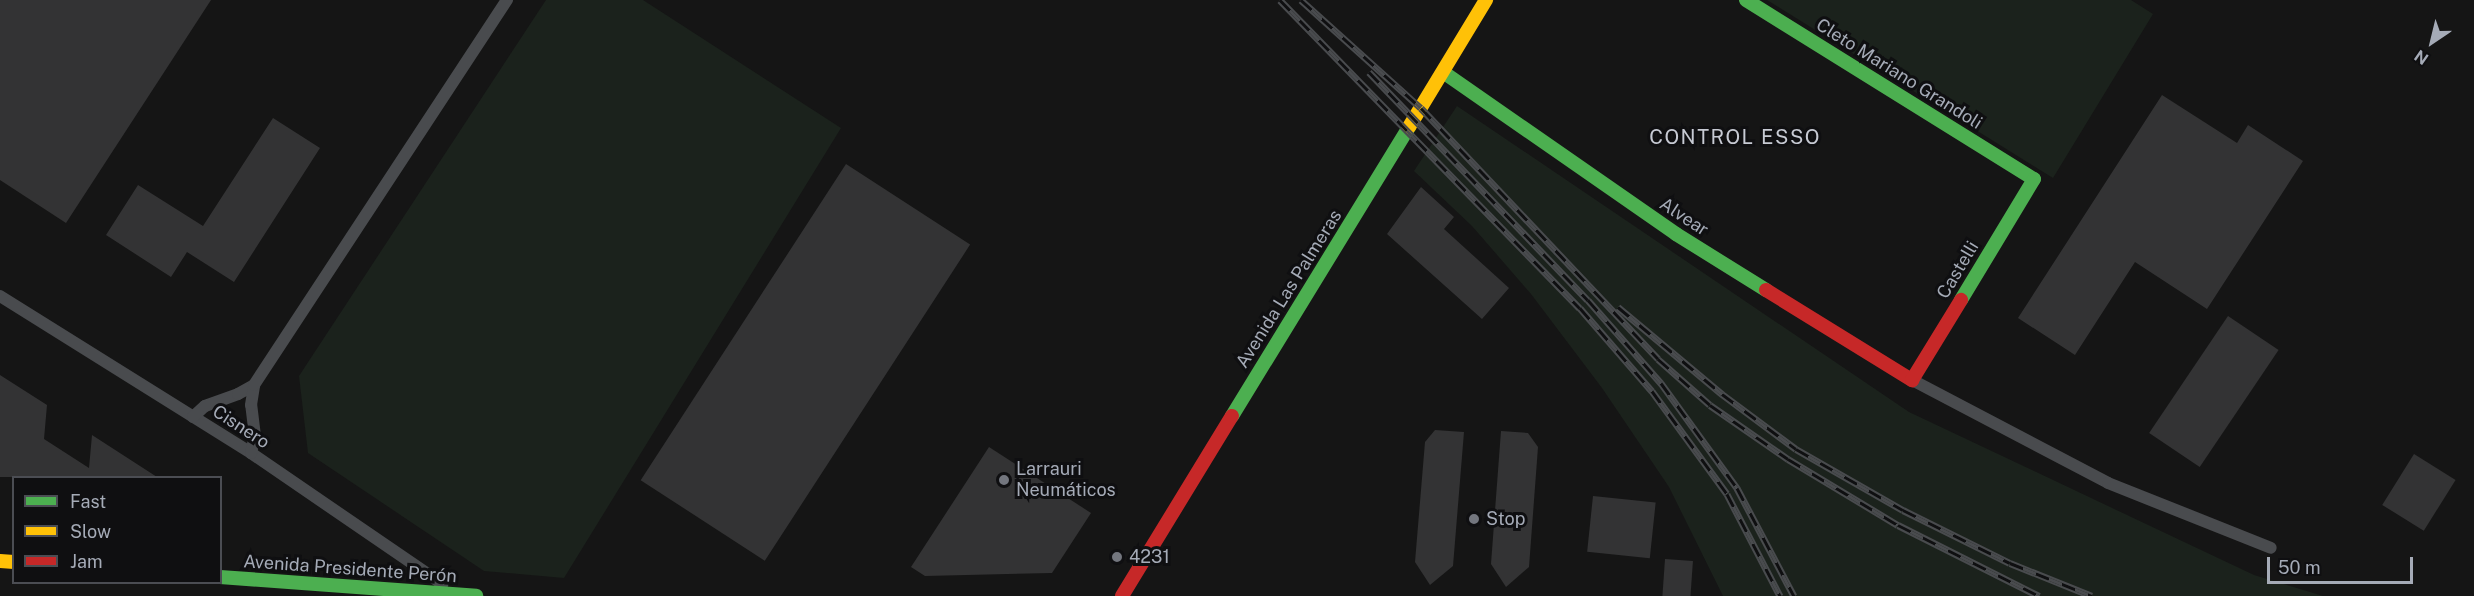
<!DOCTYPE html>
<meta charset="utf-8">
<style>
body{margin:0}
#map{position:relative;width:2474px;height:596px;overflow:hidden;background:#151515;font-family:"Public Sans",sans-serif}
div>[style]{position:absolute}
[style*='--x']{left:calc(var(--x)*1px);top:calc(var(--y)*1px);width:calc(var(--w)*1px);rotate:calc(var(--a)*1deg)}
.green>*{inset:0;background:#1b221c}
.building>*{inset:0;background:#333334;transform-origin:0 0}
.lane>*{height:12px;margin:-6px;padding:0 6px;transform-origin:6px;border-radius:6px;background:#494b4e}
.fast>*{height:14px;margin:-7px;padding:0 7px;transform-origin:7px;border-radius:7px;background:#4caf50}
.slow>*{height:14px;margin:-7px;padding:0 7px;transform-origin:7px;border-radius:7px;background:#ffc107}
.jam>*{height:14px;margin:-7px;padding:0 7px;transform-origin:7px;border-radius:7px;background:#c62828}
.rail>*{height:7px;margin-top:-3.5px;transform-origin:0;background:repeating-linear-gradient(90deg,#0f0f11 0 14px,#494b4e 0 28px);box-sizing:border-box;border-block:2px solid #494b4e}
.dots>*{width:16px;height:16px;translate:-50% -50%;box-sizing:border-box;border:3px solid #0f0f11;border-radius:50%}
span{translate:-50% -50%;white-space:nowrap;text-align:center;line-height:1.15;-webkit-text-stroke:6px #0f0f11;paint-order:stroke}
.street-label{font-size:18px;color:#a5abb7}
.poi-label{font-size:18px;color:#a5abb7}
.left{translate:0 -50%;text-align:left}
.neighbourhood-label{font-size:20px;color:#c7cad3;letter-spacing:1.5px}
.legend{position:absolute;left:12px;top:476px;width:210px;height:108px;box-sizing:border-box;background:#0f0f11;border:2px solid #4b4d53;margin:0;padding:8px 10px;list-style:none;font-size:18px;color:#a5abb7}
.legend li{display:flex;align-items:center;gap:12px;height:30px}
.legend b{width:30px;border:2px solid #4b4d53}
.north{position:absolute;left:2402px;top:12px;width:60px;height:60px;-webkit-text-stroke:4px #0f0f11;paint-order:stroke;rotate:215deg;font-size:16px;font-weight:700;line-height:24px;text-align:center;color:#a5abb7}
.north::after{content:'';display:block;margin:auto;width:21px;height:27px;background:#a5abb7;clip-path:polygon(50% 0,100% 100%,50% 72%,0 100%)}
.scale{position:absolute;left:2267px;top:557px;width:146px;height:27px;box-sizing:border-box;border:3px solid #a5abb7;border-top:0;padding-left:8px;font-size:18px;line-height:21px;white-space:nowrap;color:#a5abb7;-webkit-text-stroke:4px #0f0f11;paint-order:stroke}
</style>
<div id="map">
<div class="green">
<div style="clip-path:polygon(546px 0,643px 0,841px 128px,564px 578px,484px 571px,308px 453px,299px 376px)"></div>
<div style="clip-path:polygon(1767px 0,2131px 0,2153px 14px,2053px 178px)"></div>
<div style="clip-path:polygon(1457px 106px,1909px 412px,2254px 575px,2323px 596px,1723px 596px,1669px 487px,1602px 388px,1531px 294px,1472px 226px,1414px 171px)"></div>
</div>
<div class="building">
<div style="clip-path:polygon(0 0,211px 0,66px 223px,0 180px)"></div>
<div style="clip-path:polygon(2162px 95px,2237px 143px,2248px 125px,2303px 161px,2207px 309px,2135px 262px,2075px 355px,2018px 318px)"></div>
<div style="clip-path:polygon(273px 118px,320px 148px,234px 282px,187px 252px,171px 277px,106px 235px,138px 185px,203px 226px)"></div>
<div style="left:846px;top:164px;width:148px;height:377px;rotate:33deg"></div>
<div style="clip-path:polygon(1421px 187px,1454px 217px,1444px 229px,1509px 288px,1482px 319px,1387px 234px)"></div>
<div style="left:2228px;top:316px;width:61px;height:141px;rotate:34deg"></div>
<div style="clip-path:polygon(0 375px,47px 405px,44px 439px,89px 468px,92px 435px,157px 477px,0 477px)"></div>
<div style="clip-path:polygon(1435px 430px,1464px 432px,1453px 566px,1430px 585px,1415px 562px,1425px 442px)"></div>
<div style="clip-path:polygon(1501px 431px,1528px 433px,1538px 447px,1529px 567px,1506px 587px,1491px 564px)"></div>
<div style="clip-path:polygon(989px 447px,1091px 513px,1052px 573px,925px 576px,911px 567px)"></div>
<div style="left:2414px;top:454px;width:49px;height:60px;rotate:32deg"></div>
<div style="left:1593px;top:496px;width:63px;height:56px;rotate:6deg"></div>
<div style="left:1665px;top:559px;width:28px;height:37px;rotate:4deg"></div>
</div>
<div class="lane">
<div style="--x:0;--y:296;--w:296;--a:32"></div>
<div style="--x:251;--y:453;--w:232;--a:34.4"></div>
<div style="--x:1914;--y:381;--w:219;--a:27.7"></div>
<div style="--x:2108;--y:483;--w:175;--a:21.7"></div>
<div style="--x:193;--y:417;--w:16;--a:-43"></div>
<div style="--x:205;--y:406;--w:35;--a:-20"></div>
<div style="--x:238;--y:394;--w:18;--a:-29"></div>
<div style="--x:251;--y:453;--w:17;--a:-77"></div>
<div style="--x:255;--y:436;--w:31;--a:-97"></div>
<div style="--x:251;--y:405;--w:20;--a:-81"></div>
<div style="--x:254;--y:385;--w:461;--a:-56.7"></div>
</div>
<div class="fast">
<div style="--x:1746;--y:0;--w:339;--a:31.9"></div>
<div style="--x:2034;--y:179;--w:141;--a:121.1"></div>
<div style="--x:1443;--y:72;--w:284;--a:34.8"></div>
<div style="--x:1676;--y:234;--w:106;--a:31.9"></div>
<div style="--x:1232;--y:416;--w:339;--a:-58.5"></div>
<div style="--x:220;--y:577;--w:257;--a:4.2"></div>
</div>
<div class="slow">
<div style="--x:1409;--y:127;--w:149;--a:-58.8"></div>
<div style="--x:0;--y:561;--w:14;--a:4"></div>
</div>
<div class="jam">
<div style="--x:1766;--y:290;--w:172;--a:31.7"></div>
<div style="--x:1912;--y:380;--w:94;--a:-58.5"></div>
<div style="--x:1122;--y:596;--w:211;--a:-58.6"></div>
</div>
<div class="rail">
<div style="--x:1280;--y:0;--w:430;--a:45.8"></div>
<div style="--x:1580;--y:308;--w:110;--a:49.1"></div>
<div style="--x:1652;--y:391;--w:127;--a:53.9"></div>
<div style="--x:1727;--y:494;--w:115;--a:62.5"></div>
<div style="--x:1301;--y:0;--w:161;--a:42"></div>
<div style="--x:1421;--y:108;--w:345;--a:46.6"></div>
<div style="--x:1658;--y:359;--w:69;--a:41.5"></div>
<div style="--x:1710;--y:405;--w:95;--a:34.7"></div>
<div style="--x:1788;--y:459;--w:128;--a:31"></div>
<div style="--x:1898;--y:525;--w:158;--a:26.7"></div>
<div style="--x:1369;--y:72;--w:316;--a:46.2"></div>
<div style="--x:1588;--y:300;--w:111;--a:48.7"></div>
<div style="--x:1661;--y:383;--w:130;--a:54.1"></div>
<div style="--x:1737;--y:488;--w:122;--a:62.2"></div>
<div style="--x:1618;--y:307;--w:136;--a:39.9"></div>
<div style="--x:1722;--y:394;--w:92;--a:36.6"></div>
<div style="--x:1796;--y:449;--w:123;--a:29.7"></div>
<div style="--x:1903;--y:510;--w:119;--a:26.4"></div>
<div style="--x:2010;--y:563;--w:88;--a:21.9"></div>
</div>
<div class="dots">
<div style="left:1004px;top:480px;background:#73767e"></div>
<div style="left:1474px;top:519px;background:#73767e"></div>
<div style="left:1117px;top:557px;background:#73767e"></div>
</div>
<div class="street-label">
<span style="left:1899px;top:74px;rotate:32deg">Cleto Mariano Grandoli</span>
<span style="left:1684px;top:217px;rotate:33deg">Alvear</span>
<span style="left:1958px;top:270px;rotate:-59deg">Castelli</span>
<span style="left:1289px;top:289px;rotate:-58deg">Avenida Las Palmeras</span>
<span style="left:241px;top:427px;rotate:33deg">Cisnero</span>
<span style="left:350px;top:569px;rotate:4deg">Avenida Presidente Perón</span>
</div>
<div class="poi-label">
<span class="left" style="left:1016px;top:480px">Larrauri<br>Neumáticos</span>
<span class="left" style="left:1486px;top:519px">Stop</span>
<span class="left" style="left:1129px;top:557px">4231</span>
</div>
<div class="neighbourhood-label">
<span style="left:1735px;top:137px">CONTROL ESSO</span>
</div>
<ul class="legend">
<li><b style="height:8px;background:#4caf50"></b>Fast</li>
<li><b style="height:8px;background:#ffc107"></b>Slow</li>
<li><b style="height:8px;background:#c62828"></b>Jam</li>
</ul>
<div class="north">N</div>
<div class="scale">50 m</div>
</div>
